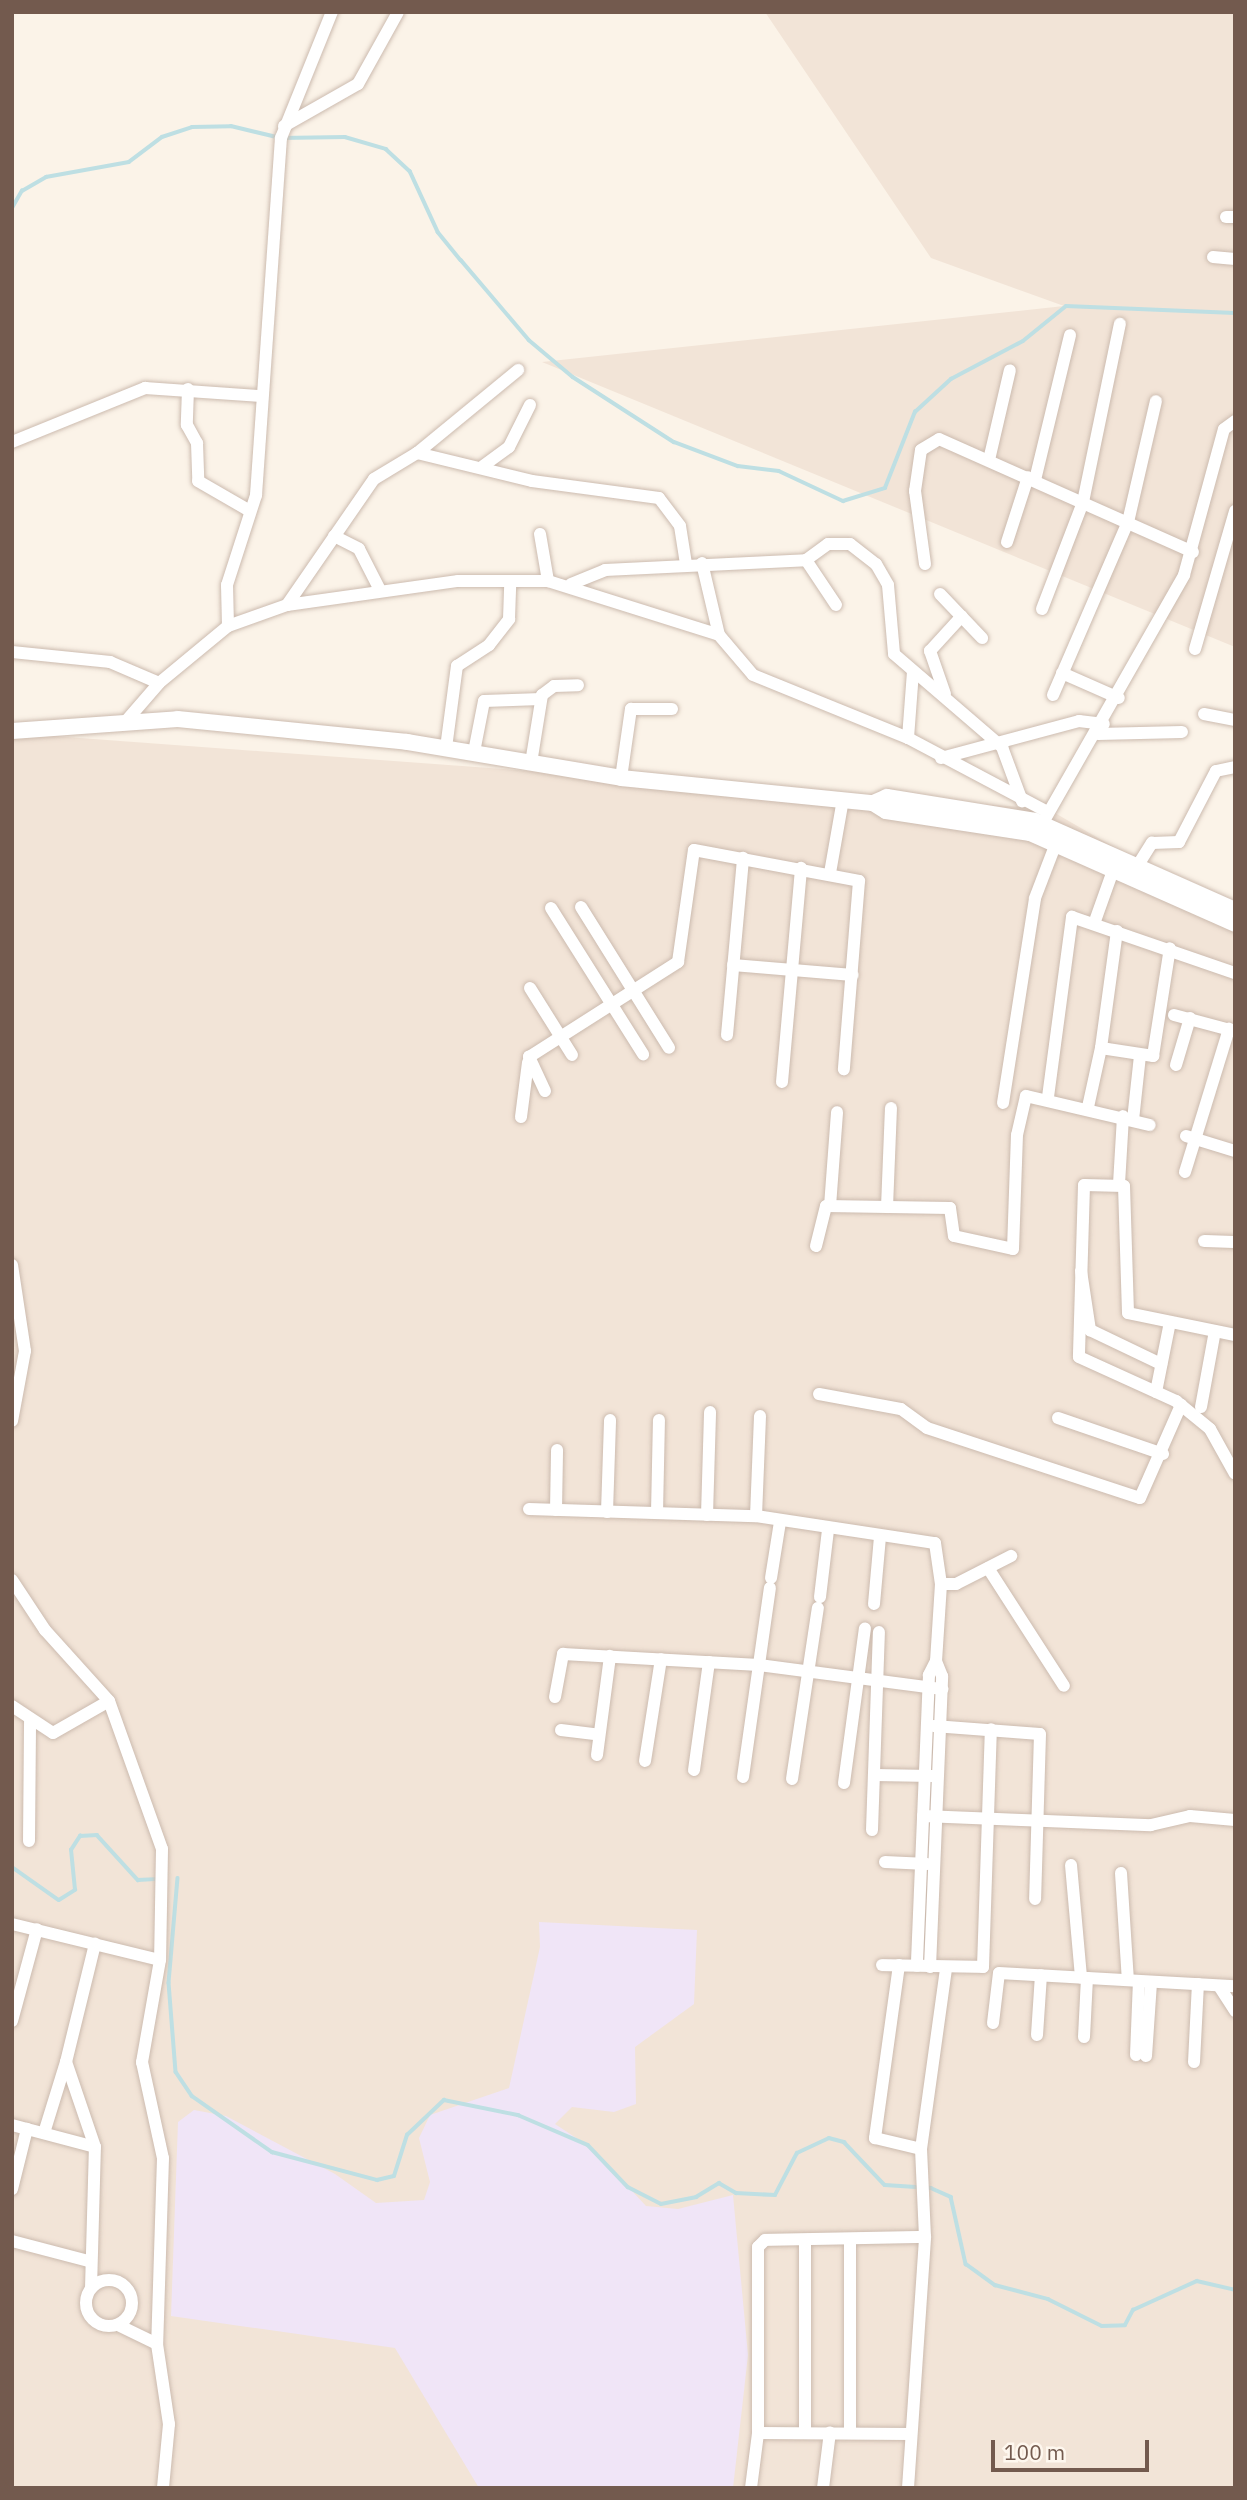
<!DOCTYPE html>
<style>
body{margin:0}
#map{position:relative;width:1247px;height:2500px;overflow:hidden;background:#fbf3e8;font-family:"IBM Plex Sans",sans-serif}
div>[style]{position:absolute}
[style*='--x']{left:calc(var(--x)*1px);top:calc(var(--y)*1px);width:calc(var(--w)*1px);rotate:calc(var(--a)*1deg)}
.residential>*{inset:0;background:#f2e4d7}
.education>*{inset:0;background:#f0e5f7}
.stream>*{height:3.5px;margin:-1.75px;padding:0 1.75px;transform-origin:1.75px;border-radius:1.75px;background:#bedfe3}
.roads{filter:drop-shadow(0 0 2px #ccbbaf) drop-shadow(0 0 2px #ccbbaf)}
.minor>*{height:12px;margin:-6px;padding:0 6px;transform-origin:6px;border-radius:6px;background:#fff}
.minor>.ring{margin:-6px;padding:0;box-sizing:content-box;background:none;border:12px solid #fff;border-radius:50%}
.tertiary>*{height:16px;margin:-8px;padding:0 8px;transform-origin:8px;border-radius:8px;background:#fff}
span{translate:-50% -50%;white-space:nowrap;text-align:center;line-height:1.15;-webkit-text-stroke:7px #fef7ee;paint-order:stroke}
.frame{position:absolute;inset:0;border:14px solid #735a4e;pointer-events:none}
.scale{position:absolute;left:991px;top:2440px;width:158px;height:32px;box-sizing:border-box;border:4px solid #735a4e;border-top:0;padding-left:9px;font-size:21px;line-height:24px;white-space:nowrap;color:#735a4e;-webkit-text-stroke:5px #fef7ee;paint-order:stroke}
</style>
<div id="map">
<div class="residential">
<div style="clip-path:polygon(765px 12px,1235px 12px,1235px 647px,542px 362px,1064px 306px,931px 258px)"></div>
<div style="clip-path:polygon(12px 733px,1048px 809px,1235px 917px,1235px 2488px,12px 2488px)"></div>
</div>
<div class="education">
<div style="clip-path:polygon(539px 1922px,697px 1930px,694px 2004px,635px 2047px,636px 2104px,614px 2112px,572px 2107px,555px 2124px,593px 2149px,646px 2206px,678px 2209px,733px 2195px,748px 2355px,733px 2488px,479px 2488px,395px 2348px,171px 2316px,178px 2122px,194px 2110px,226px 2116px,335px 2174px,376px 2203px,424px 2200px,430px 2182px,419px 2138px,430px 2115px,509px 2088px,540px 1947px)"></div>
</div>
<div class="stream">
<div style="--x:12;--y:208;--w:20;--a:-60"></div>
<div style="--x:22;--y:191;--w:28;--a:-30"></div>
<div style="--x:46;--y:177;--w:84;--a:-10.2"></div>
<div style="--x:129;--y:162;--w:41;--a:-37.1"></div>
<div style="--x:162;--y:137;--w:32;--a:-18"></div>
<div style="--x:192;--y:127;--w:39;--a:-1"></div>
<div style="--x:231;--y:126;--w:51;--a:13.5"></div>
<div style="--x:281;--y:138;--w:64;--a:-0.9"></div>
<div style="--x:345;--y:137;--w:43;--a:16.3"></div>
<div style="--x:386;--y:149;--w:33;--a:43"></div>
<div style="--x:410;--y:171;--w:67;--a:65.3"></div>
<div style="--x:438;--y:232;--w:36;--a:51"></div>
<div style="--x:461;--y:260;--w:105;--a:49.6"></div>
<div style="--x:529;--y:340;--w:57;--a:40.1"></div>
<div style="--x:573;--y:377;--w:120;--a:32.8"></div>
<div style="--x:674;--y:442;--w:68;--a:20.6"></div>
<div style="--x:738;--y:466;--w:41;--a:7"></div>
<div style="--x:779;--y:471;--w:71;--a:25.1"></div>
<div style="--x:843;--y:501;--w:44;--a:-17.2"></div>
<div style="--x:885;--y:488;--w:82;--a:-68.5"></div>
<div style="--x:915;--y:412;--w:49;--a:-42.5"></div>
<div style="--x:951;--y:379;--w:81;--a:-27.8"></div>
<div style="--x:1023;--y:341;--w:55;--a:-39.1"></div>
<div style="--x:1066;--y:306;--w:169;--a:2.4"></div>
<div style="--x:12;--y:1867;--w:57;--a:35.1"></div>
<div style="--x:59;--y:1900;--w:19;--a:-32"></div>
<div style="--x:75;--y:1890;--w:40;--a:-95.7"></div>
<div style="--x:71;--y:1850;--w:17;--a:-57"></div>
<div style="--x:80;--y:1836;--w:17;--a:-3"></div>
<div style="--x:97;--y:1835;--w:61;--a:47.7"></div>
<div style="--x:138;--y:1880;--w:21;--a:-3"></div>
<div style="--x:178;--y:1878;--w:105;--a:94.9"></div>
<div style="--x:169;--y:1983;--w:89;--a:85.5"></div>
<div style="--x:176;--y:2072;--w:29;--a:56"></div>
<div style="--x:192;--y:2096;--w:98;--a:35"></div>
<div style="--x:272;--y:2152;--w:109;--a:14.9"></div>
<div style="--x:377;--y:2180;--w:17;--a:-13"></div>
<div style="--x:394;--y:2176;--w:43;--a:-72.4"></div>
<div style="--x:407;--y:2135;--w:51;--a:-43.4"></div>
<div style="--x:444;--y:2100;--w:76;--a:11.5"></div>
<div style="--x:518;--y:2115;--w:76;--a:23.2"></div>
<div style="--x:588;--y:2145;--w:58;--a:46.4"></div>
<div style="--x:628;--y:2187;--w:37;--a:27"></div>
<div style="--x:661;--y:2204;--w:36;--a:-11"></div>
<div style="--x:696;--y:2197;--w:27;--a:-31"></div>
<div style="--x:719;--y:2183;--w:20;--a:30"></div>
<div style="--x:736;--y:2193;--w:39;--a:3"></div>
<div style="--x:775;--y:2195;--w:47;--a:-62.4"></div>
<div style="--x:797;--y:2153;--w:35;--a:-25"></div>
<div style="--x:829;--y:2138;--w:16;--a:15"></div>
<div style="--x:844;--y:2142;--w:59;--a:46.4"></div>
<div style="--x:885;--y:2185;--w:46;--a:3.7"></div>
<div style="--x:931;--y:2188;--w:22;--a:24"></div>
<div style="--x:951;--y:2197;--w:69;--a:77.4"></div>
<div style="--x:966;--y:2264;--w:36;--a:36"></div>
<div style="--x:995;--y:2285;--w:55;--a:14.8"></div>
<div style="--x:1048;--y:2299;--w:60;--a:26.6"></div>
<div style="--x:1102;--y:2326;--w:23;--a:-2"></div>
<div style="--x:1125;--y:2325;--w:17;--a:-62"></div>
<div style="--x:1133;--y:2310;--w:70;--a:-24.4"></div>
<div style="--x:1197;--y:2281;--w:39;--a:13"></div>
</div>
<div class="roads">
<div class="minor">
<div style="--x:284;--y:126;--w:85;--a:-29.6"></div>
<div style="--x:358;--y:84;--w:82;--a:-60.9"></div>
<div style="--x:1226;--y:217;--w:9;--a:0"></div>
<div style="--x:1213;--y:257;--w:22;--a:5"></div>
<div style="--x:188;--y:389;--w:36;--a:92"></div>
<div style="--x:187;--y:425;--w:21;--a:61"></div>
<div style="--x:197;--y:443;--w:38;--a:88"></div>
<div style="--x:198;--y:481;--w:60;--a:30"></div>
<div style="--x:12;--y:442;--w:144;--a:-22.1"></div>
<div style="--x:145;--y:388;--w:113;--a:4"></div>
<div style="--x:417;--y:453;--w:118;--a:13.7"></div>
<div style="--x:532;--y:481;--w:128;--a:7.6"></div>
<div style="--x:659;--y:498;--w:35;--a:53"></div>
<div style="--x:680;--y:526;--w:39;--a:81"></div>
<div style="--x:989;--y:460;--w:92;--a:-76.9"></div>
<div style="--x:483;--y:466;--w:32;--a:-36"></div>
<div style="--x:509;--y:447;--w:47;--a:-63.4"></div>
<div style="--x:1035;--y:480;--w:149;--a:-76.4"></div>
<div style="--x:540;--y:534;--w:48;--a:80.3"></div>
<div style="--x:334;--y:536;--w:28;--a:27"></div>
<div style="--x:359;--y:549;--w:46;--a:62.9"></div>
<div style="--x:1007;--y:542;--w:68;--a:-72.1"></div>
<div style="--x:806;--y:560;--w:54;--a:56.3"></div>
<div style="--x:702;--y:563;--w:74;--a:76.7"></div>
<div style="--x:925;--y:564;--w:74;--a:-97.8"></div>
<div style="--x:915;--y:491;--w:41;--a:-81.7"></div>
<div style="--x:921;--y:450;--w:21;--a:-31"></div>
<div style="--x:939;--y:439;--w:278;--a:24"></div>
<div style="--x:571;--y:584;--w:37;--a:-22"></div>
<div style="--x:605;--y:570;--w:201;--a:-2.8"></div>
<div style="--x:806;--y:560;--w:27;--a:-36"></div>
<div style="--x:828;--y:544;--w:22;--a:0"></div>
<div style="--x:850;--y:544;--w:33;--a:38"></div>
<div style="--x:876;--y:564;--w:24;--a:60"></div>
<div style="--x:888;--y:585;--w:69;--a:85"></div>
<div style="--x:894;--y:654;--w:143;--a:40.7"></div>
<div style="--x:1002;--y:747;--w:58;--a:69.7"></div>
<div style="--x:940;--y:594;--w:61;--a:46.3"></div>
<div style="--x:287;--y:605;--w:153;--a:-55.4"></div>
<div style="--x:374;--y:479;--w:50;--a:-31.2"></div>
<div style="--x:417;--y:453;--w:131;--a:-39.4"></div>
<div style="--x:1042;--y:609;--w:115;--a:-69"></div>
<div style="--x:1083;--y:502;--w:182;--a:-78.3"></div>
<div style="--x:228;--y:626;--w:41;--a:-91.4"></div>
<div style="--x:227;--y:585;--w:95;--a:-72.1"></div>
<div style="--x:256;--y:495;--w:358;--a:-86"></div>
<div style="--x:281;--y:138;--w:136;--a:-68"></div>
<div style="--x:1195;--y:649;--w:144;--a:-73.8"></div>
<div style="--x:12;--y:652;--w:99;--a:5.8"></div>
<div style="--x:110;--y:662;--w:53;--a:23.2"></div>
<div style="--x:1062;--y:673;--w:62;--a:23.7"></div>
<div style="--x:945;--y:694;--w:46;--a:-109.2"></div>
<div style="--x:930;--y:651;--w:47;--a:-47.6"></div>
<div style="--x:1053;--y:695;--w:189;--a:-66.6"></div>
<div style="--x:1128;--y:522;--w:124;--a:-77"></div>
<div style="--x:1204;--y:714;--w:32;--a:11"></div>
<div style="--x:127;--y:720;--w:49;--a:-49.1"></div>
<div style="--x:159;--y:683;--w:89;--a:-39.6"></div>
<div style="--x:228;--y:626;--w:63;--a:-19.6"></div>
<div style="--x:287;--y:605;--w:173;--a:-8"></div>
<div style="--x:458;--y:581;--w:90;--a:0"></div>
<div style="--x:548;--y:581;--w:179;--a:17.5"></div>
<div style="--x:719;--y:635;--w:52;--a:49.6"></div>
<div style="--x:753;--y:675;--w:167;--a:22.1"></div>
<div style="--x:908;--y:738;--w:158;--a:27.9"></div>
<div style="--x:1098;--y:734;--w:84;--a:-1.4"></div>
<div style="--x:908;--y:738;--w:67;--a:-85.7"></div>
<div style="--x:446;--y:748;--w:83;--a:-82.4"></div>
<div style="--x:457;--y:666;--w:38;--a:-33"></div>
<div style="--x:489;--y:645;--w:33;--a:-52"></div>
<div style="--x:509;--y:619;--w:38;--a:-88"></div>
<div style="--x:474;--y:752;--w:52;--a:-78.9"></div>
<div style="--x:484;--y:701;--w:57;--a:-2"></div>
<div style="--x:941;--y:758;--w:143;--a:-15"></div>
<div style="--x:1079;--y:721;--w:25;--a:7"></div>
<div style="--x:531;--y:763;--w:69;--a:-80.8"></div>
<div style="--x:542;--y:695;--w:15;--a:-37"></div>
<div style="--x:554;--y:686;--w:24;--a:-2"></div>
<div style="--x:621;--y:778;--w:70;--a:-81.8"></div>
<div style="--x:631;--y:709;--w:41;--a:0"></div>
<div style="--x:1045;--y:819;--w:281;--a:-60.3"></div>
<div style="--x:1184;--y:575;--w:151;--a:-74.7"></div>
<div style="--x:1224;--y:429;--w:14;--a:-36"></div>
<div style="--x:830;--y:873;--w:75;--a:-80"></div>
<div style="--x:1133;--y:873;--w:36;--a:-58"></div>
<div style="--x:1152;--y:843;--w:27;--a:-2"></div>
<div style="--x:1179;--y:842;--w:80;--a:-62.5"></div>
<div style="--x:1216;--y:771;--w:19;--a:-12"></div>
<div style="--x:581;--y:907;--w:166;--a:58"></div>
<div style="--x:551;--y:908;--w:173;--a:57.8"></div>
<div style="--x:1095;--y:921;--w:63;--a:-70.4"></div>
<div style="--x:1117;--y:931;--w:118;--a:97.8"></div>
<div style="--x:1101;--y:1048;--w:53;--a:8.7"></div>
<div style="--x:1153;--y:1056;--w:109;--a:-81.1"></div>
<div style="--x:733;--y:965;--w:120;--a:4.8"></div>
<div style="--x:530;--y:988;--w:79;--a:57.9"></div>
<div style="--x:1174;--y:1015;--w:62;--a:14.9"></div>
<div style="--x:727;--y:1035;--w:178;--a:-84.8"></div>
<div style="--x:1176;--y:1065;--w:49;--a:-73.4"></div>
<div style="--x:782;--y:1082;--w:215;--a:-84.9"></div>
<div style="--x:545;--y:1091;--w:38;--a:-115"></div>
<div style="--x:529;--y:1057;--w:177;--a:-32.5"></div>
<div style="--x:678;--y:962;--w:113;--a:-81.9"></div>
<div style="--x:694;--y:850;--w:168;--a:10.6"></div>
<div style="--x:859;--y:881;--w:189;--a:94.6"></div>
<div style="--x:1048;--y:1097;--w:182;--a:-82.4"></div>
<div style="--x:1072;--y:917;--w:172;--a:19"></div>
<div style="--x:1003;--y:1103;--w:207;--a:-81.1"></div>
<div style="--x:1035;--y:898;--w:64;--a:-69"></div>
<div style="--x:1088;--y:1107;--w:60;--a:-77.6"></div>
<div style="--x:521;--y:1117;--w:55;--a:-82.7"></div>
<div style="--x:1133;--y:1120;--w:64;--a:-83.8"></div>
<div style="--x:1186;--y:1136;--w:51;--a:17"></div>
<div style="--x:1185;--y:1172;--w:150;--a:-72.9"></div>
<div style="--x:1119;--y:1184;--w:68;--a:-86.6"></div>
<div style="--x:830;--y:1206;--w:94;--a:-85.7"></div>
<div style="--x:887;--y:1207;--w:99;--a:-87.7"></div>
<div style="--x:1204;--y:1241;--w:31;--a:2"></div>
<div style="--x:816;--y:1246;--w:41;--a:-76"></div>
<div style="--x:826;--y:1206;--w:124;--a:0.9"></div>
<div style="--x:950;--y:1208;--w:28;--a:82"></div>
<div style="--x:954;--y:1236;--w:60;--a:12.4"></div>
<div style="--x:1013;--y:1249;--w:114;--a:-88"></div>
<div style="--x:1017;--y:1135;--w:40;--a:-77"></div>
<div style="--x:1026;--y:1096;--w:127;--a:13.2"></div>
<div style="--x:12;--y:1265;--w:87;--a:81.4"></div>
<div style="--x:25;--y:1351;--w:71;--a:100.5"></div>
<div style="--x:1081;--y:1271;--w:60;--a:81.3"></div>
<div style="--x:1090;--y:1330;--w:79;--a:25.6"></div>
<div style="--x:1235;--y:1335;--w:109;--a:-168.4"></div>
<div style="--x:1128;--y:1313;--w:127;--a:-91.8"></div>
<div style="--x:1124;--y:1186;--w:40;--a:-178.6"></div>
<div style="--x:1084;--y:1185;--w:172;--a:91.7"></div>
<div style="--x:1079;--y:1357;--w:107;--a:24.4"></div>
<div style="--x:1176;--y:1401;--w:44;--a:39.5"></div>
<div style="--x:1210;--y:1429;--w:51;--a:60.9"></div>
<div style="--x:1156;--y:1392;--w:71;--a:-78.7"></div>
<div style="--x:819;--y:1394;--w:83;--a:10.4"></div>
<div style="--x:901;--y:1409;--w:32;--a:36"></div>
<div style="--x:927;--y:1428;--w:224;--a:18.2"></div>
<div style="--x:1140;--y:1498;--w:102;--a:-66.2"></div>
<div style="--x:1201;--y:1407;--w:77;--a:-79.6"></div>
<div style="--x:1058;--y:1418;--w:111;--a:18.9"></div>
<div style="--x:529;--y:1509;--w:227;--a:1.8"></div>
<div style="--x:756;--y:1516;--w:181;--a:8.6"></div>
<div style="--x:935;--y:1543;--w:41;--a:81.7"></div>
<div style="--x:941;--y:1584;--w:77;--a:93.7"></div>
<div style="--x:936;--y:1661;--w:16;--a:117"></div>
<div style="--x:929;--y:1675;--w:291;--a:92.4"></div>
<div style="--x:556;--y:1510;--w:60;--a:-89"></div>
<div style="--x:607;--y:1512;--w:92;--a:-88.1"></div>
<div style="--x:657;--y:1513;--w:93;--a:-88.8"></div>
<div style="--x:707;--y:1515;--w:103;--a:-88.3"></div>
<div style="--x:756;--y:1516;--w:100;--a:-87.7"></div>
<div style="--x:988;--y:1568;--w:140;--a:57.2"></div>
<div style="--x:771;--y:1578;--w:57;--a:-80.9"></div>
<div style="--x:12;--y:1580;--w:60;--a:56.6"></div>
<div style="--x:45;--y:1630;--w:96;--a:48"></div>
<div style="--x:109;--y:1701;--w:157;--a:70.3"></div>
<div style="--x:162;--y:1849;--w:111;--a:91"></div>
<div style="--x:160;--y:1960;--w:104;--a:100"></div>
<div style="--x:142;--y:2062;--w:98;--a:77.7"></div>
<div style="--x:163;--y:2158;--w:186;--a:91.8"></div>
<div style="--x:157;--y:2344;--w:81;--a:81.5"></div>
<div style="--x:169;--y:2424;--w:64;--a:95.4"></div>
<div style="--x:941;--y:1584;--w:15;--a:0"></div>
<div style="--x:956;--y:1584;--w:62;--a:-27"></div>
<div style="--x:820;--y:1597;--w:67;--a:-83.2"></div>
<div style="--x:874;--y:1604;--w:67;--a:-84.9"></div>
<div style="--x:555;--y:1697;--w:44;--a:-79.5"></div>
<div style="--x:563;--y:1654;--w:196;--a:3.2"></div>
<div style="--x:759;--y:1665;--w:185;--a:7.5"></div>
<div style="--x:12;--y:1706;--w:49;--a:33.4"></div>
<div style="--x:53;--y:1733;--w:64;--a:-29.7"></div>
<div style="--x:934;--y:1726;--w:106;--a:4.3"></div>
<div style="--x:1040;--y:1734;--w:165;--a:91.7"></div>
<div style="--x:561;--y:1730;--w:38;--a:7"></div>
<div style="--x:597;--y:1755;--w:100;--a:-82.5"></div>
<div style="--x:645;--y:1761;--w:103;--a:-81.1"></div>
<div style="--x:694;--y:1770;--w:109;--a:-82.1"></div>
<div style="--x:874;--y:1775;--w:59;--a:1"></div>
<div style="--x:743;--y:1777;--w:191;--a:-81.9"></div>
<div style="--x:792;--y:1779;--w:173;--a:-81.4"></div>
<div style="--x:844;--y:1783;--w:156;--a:-82.3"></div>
<div style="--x:923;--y:1816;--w:228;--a:2.3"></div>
<div style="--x:1151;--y:1825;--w:40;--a:-13"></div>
<div style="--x:1190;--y:1816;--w:45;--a:5.1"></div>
<div style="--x:872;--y:1830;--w:198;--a:-88"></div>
<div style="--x:29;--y:1841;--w:120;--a:-89.5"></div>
<div style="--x:885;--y:1862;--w:42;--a:2.7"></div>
<div style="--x:1071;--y:1865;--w:113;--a:84.9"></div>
<div style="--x:1121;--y:1873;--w:107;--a:86.3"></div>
<div style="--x:12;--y:1924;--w:152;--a:13.7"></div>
<div style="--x:882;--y:1965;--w:101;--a:1.1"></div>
<div style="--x:983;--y:1967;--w:238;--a:-88.1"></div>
<div style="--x:899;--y:1965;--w:175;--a:97.9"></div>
<div style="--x:875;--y:2138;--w:47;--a:13.4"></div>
<div style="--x:930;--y:1967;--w:291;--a:-87.6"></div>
<div style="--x:942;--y:1676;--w:16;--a:-112"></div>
<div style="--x:1219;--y:1986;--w:30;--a:57"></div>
<div style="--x:12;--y:2021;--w:95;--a:-74.8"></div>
<div style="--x:993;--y:2023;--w:50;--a:-83.2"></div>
<div style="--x:999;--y:1973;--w:236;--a:3.2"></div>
<div style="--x:1037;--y:2035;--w:60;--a:-86.2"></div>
<div style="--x:1084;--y:2037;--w:59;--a:-87.1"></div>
<div style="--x:1136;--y:2055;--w:74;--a:-87.7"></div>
<div style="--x:1146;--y:2056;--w:74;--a:-86.1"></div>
<div style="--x:1194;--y:2062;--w:78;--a:-87.1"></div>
<div style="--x:12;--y:2125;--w:86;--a:14.8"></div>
<div style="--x:44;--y:2133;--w:74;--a:-72.8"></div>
<div style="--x:12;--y:2189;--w:62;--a:-76"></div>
<div style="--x:12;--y:2241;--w:79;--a:14.7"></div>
<div class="ring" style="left:86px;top:2280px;width:34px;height:34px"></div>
<div style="--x:91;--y:2288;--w:141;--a:-88.4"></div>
<div style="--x:95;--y:2147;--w:90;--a:-108.8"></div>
<div style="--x:66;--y:2062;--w:122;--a:-76.2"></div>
<div style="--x:118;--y:2325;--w:43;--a:26"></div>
<div style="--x:805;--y:2433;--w:193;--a:-90"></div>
<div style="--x:850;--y:2433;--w:194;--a:-90"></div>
<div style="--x:910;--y:2434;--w:152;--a:-179.6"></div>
<div style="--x:758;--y:2433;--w:186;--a:-90"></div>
<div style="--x:758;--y:2247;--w:10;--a:-45"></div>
<div style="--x:765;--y:2240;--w:160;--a:-1.1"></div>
<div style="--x:751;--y:2488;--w:55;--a:-82.7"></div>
<div style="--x:823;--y:2488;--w:56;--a:-82.9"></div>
<div style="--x:908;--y:2488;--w:252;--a:-86.1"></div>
<div style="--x:925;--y:2237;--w:88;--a:-92.6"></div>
<div style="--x:921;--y:2149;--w:183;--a:-82.1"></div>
</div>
<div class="tertiary">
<div style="--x:12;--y:731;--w:166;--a:-4.1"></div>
<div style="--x:178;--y:719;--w:230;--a:5.7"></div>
<div style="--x:407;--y:742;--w:217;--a:9.5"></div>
<div style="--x:621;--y:778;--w:253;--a:5.7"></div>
<div style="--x:873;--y:803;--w:15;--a:32"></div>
<div style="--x:886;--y:811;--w:146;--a:8.7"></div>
<div style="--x:1030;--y:833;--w:224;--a:23.9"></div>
<div style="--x:873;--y:803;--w:15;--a:-23"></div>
<div style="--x:887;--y:797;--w:150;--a:9.2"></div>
<div style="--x:1035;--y:821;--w:219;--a:24"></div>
</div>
</div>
<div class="frame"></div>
<div class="scale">100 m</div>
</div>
